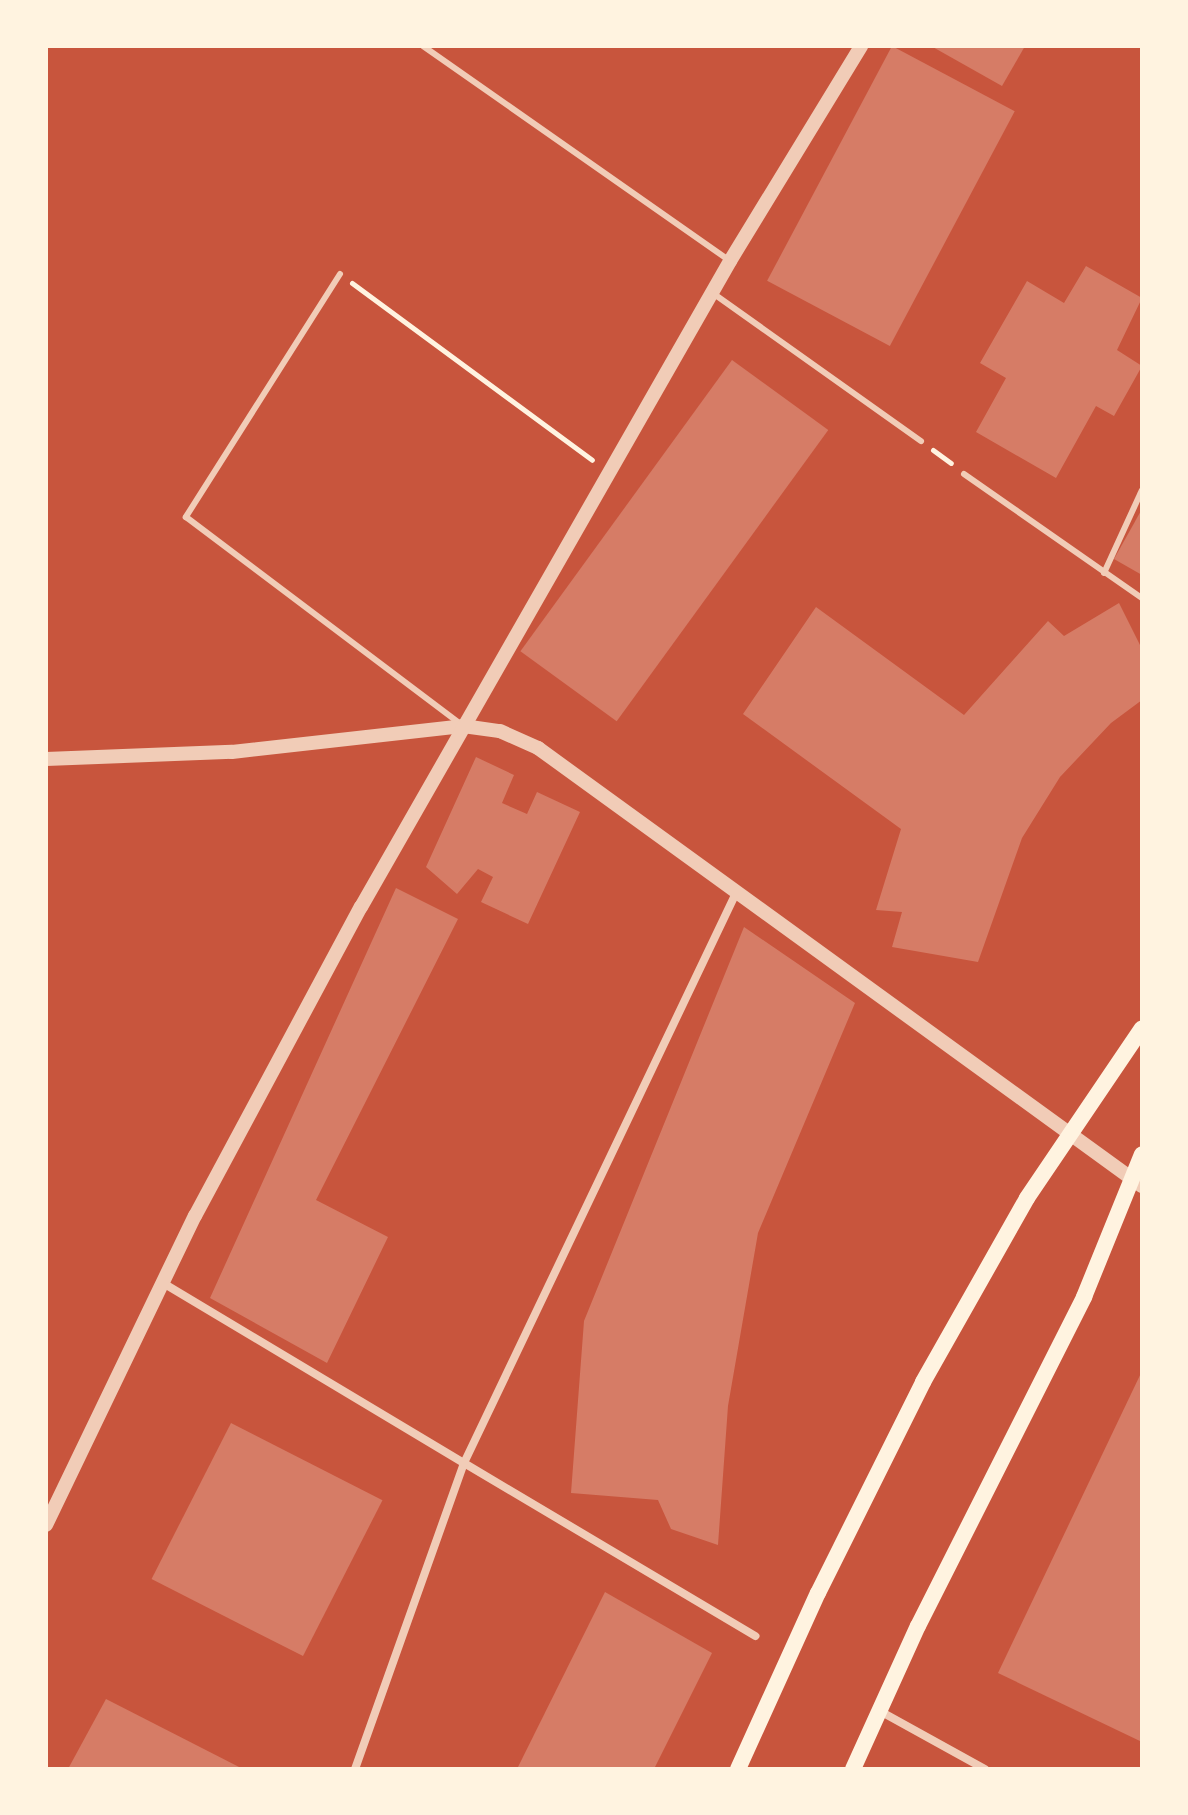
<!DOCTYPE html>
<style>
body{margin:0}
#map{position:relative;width:1188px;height:1815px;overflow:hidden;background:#c8553d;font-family:"Source Serif 4",serif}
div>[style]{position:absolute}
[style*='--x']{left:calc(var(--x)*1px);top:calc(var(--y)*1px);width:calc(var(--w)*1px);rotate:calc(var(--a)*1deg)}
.building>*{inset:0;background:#d67c66;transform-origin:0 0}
.path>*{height:5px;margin:-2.5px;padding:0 2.5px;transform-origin:2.5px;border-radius:2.5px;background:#fff3e0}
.service>*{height:6px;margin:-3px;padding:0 3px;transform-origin:3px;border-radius:3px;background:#f1ccb7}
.minor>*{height:8px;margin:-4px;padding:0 4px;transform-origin:4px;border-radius:4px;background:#f1ccb7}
.tertiary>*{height:14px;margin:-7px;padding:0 7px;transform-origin:7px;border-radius:7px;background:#f1ccb7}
.secondary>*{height:16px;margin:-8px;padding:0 8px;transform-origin:8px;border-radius:8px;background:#fff3e0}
span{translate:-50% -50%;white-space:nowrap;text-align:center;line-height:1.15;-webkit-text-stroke:8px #fff3e0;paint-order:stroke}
.frame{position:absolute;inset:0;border:48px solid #fff3e0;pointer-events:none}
</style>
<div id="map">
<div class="building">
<div style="left:892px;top:46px;width:139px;height:266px;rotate:28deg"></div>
<div style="clip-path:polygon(931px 46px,1025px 46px,1002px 86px)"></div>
<div style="clip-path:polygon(1086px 266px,1142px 298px,1117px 350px,1142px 366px,1114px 416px,1096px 406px,1056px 478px,976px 432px,1006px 378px,980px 363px,1027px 281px,1064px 303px)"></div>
<div style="left:732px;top:360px;width:119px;height:360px;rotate:36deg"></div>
<div style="clip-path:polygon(1142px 509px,1142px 575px,1114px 559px)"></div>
<div style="clip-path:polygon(1119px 603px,1142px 649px,1142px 700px,1111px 723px,1060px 777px,1022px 838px,978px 962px,892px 947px,902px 912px,876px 910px,901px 829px,743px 714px,816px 607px,964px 715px,1048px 621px,1064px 636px)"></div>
<div style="clip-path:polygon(476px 757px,514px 775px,502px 803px,527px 814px,537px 792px,580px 812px,528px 924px,481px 902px,493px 877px,478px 869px,457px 894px,426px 867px)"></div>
<div style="clip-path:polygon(396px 888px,458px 919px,316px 1200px,388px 1237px,327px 1363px,210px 1298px)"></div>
<div style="clip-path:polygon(744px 927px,855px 1003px,758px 1233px,728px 1406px,718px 1545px,671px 1529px,658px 1500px,571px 1493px,584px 1321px)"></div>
<div style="clip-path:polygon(1142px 1371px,1142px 1742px,998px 1673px)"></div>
<div style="left:231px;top:1423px;width:170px;height:175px;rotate:27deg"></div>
<div style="clip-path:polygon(605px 1592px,712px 1653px,654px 1769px,517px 1769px)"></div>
<div style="clip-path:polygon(106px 1699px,243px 1769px,68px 1769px)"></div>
</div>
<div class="path">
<div style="--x:352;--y:283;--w:298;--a:36.4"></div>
<div style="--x:933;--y:450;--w:22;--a:36"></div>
</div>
<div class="service">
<div style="--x:423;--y:46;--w:375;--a:35"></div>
<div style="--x:340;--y:274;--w:288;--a:122.4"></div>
<div style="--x:186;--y:517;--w:344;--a:37"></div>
<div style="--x:714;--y:294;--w:254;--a:35.4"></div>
<div style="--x:964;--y:474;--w:217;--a:34.9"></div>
<div style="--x:1104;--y:573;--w:91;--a:-65.4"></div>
</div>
<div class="minor">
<div style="--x:736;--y:893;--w:632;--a:115.51"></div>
<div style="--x:464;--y:1463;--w:339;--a:30.7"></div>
<div style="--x:163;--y:1283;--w:351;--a:30.9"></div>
<div style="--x:464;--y:1463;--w:325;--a:109.6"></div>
<div style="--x:878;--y:1710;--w:122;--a:28.9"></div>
</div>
<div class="tertiary">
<div style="--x:46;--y:759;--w:186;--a:-2.2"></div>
<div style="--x:232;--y:752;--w:232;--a:-6.4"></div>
<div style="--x:463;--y:726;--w:37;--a:8"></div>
<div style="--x:500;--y:731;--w:42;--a:24.1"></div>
<div style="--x:538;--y:748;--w:746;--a:35.95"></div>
<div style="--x:46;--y:1525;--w:343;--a:-64.3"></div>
<div style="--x:195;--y:1216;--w:351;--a:-61.8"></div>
<div style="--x:361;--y:907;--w:744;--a:-60.26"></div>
<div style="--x:730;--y:261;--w:252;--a:-58.6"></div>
</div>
<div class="secondary">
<div style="--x:738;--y:1769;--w:193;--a:-65.6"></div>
<div style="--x:818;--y:1593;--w:236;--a:-63.5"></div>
<div style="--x:923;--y:1382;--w:211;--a:-60.5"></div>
<div style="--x:1027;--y:1198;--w:205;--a:-55.9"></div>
<div style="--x:853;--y:1769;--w:157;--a:-65.6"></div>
<div style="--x:918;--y:1626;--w:369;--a:-63.2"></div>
<div style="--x:1084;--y:1297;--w:154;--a:-67.9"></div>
</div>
<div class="frame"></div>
</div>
